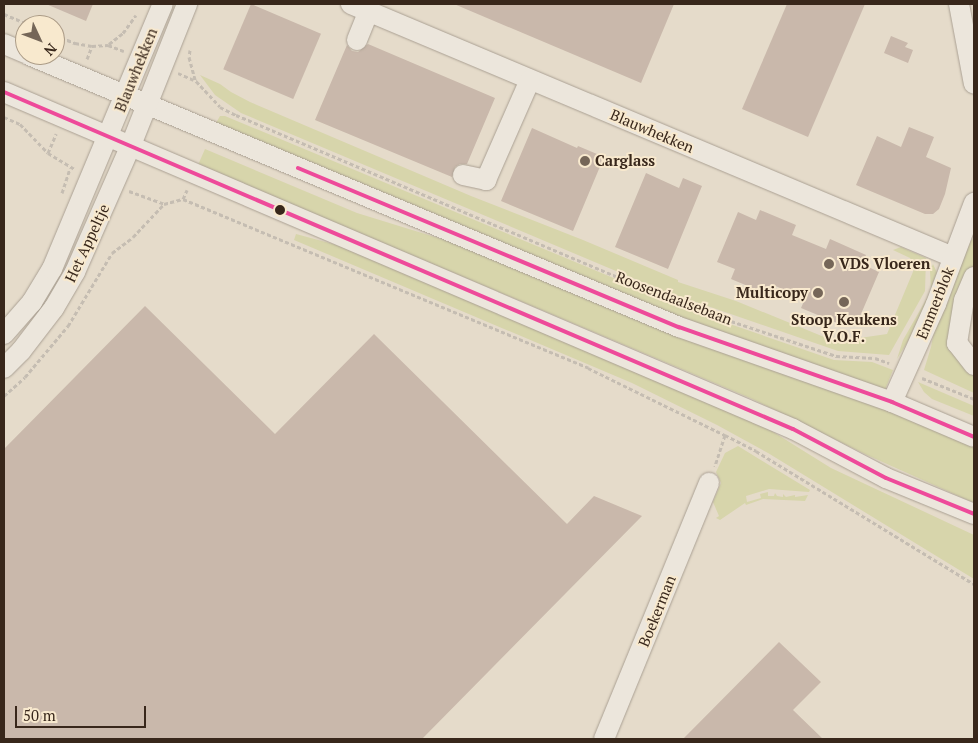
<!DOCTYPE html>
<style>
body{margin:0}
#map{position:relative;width:978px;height:743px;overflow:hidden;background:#e5dbca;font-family:"PT Serif",serif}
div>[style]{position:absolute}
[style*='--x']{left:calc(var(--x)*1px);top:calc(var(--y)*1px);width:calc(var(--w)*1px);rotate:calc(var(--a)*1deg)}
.green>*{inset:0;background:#d7d5ab}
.building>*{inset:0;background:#c9b8ab;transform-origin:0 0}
.path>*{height:3px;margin-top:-1.5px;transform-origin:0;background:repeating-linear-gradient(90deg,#c5bdb2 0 4px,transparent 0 6.5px)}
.roads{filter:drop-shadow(0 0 1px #aaa093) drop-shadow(0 0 1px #aaa093)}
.minor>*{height:20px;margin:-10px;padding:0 10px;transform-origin:10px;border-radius:10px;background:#ece6dc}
.bus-1>*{height:4px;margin:-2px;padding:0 2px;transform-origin:2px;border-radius:2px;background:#ee4a9a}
.dots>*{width:14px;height:14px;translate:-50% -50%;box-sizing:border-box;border:2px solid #f8e9ce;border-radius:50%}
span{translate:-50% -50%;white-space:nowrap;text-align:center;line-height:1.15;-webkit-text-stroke:4px #f8e9ce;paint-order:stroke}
.street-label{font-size:15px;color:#38271b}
.poi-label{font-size:15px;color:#38271b;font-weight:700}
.left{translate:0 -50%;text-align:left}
.right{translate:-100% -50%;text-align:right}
.frame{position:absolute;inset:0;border:5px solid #38271b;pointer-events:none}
.north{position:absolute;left:15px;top:15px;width:50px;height:50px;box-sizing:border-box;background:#f8e9ce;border:1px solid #ab9b86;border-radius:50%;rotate:133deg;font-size:14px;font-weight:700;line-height:20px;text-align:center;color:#38271b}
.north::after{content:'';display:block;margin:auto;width:18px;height:22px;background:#756658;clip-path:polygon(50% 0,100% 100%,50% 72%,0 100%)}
.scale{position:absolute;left:15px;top:706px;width:131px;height:22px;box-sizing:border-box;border:2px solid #38271b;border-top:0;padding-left:6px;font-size:15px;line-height:18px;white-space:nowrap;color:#38271b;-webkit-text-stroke:4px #f8e9ce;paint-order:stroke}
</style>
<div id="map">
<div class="green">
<div style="clip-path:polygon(200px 75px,220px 84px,231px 92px,250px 102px,471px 196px,583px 240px,678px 280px,678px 282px,736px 301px,829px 339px,839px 341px,887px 334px,915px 267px,910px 258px,893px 250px,901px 247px,926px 258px,925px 291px,889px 355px,838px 351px,661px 290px,241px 113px,215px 95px)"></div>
<div style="clip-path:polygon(220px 116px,225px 116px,695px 312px,834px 360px,872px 362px,893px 370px,885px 390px,691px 323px,216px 123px)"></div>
<div style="clip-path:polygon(205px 149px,357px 213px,451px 242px,651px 326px,881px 408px,974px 447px,974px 503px,867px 455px,750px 398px,198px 165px)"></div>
<div style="clip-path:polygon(296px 234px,348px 248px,754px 420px,831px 468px,974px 535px,974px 579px,768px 453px,717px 425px,632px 383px,294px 240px)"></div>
<div style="clip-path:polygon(974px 239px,974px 268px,953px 320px,974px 374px,974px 393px,924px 370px,931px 347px,936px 321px,967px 242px)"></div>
<div style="clip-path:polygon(933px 264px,939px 277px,923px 317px,897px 359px,903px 340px,931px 291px,930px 271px)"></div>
<div style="clip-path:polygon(918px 382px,974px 406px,974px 416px,932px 399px,924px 392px)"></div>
<div style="clip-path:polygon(738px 446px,810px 490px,809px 492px,769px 489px,746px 496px,747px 502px,761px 498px,760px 494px,768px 492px,768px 496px,774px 496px,775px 493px,777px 496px,783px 497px,783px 494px,786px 497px,795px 495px,795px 497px,808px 495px,805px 501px,763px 499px,746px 505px,745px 503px,720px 520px,716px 518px,719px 516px,713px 502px,721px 483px,716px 472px,725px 453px)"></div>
</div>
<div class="building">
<div style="clip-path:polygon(46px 4px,93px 4px,86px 21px)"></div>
<div style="left:251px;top:4px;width:76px;height:71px;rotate:23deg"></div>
<div style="clip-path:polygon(454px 4px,674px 4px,641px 83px)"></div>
<div style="clip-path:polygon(787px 4px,865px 4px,808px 137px,742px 109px)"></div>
<div style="clip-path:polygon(891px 36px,908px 43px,905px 47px,913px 50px,908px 63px,884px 53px)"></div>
<div style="clip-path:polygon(368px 44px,495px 98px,467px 164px,460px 164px,455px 167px,452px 177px,315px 120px,347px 45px,352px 51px,358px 52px)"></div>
<div style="clip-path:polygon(909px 127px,934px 137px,926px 157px,951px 168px,945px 194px,939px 209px,933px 214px,925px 214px,856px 185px,877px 136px,901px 147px)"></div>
<div style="clip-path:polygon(532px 128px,577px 148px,578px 146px,604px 157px,573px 231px,501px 201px)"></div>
<div style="clip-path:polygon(646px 173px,679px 188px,683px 178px,702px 186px,668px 269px,615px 247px)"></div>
<div style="clip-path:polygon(760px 210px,796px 225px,792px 235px,826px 249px,830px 239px,866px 255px,862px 264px,879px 272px,858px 321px,841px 314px,837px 323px,801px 308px,805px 299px,771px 284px,767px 294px,731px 279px,735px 269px,717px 262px,738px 212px,756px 220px)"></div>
<div style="clip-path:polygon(145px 306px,275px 434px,374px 334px,567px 524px,594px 496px,642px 516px,422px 739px,4px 739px,4px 449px)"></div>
<div style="clip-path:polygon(779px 642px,821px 682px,793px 710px,823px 739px,683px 739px)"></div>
</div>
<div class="path">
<div style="--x:4;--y:14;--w:28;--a:23"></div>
<div style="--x:55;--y:35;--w:22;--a:22"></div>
<div style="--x:75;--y:43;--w:17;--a:10"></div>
<div style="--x:92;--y:46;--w:16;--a:-4"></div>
<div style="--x:108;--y:45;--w:17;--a:21"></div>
<div style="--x:109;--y:44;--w:18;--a:-38"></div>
<div style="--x:123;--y:33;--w:22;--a:-54"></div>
<div style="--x:190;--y:50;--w:7;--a:98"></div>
<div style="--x:189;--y:57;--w:24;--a:75"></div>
<div style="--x:87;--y:59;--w:14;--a:-69"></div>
<div style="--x:178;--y:73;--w:20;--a:24"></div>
<div style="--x:196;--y:81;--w:35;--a:47"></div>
<div style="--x:220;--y:107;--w:18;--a:27"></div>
<div style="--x:236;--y:115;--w:428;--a:23"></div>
<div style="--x:630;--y:282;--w:108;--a:21.1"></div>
<div style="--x:731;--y:321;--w:111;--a:18.4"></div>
<div style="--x:836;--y:356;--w:39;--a:3"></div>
<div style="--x:875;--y:358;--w:15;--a:20"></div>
<div style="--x:4;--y:117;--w:17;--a:24"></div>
<div style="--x:20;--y:124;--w:40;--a:46"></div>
<div style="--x:48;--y:153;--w:31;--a:31"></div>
<div style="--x:48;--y:153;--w:21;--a:-67"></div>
<div style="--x:129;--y:191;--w:37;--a:20"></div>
<div style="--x:62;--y:193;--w:26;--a:-72"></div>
<div style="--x:183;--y:199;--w:439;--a:22.6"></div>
<div style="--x:588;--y:368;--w:153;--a:26.1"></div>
<div style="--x:725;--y:435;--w:33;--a:108"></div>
<div style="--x:922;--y:378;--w:56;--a:22"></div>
<div style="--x:4;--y:396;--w:28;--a:-42"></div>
<div style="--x:25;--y:377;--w:67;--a:-49.9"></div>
<div style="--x:68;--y:326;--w:85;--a:-58.9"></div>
<div style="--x:112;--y:253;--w:26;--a:-37"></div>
<div style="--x:133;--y:237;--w:45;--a:-46.8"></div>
<div style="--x:164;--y:204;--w:20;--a:-15"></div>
<div style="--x:183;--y:199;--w:10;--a:-66"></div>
<div style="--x:725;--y:435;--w:35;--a:27"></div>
<div style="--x:756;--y:451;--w:255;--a:31.4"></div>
</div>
<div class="roads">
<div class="minor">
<div style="--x:351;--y:4;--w:653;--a:22.8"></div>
<div style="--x:959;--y:4;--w:81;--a:79.4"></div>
<div style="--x:357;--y:40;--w:31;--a:-68"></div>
<div style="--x:4;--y:44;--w:23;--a:23"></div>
<div style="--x:29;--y:55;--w:705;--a:22.71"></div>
<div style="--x:679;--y:327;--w:226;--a:19.4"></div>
<div style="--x:892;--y:402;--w:89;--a:23.1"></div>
<div style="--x:4;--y:92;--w:858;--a:23.13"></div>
<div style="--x:793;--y:429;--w:105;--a:27.8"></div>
<div style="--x:886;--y:478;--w:95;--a:22.2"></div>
<div style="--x:463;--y:175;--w:24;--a:12"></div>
<div style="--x:486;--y:180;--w:109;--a:-66.3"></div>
<div style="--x:974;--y:277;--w:25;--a:113"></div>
<div style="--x:964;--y:300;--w:44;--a:99.2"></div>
<div style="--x:957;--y:343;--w:28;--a:52"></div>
<div style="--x:4;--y:334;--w:43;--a:-48.8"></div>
<div style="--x:32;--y:302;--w:39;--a:-59"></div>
<div style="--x:52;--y:269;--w:287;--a:-67.3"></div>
<div style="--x:4;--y:368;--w:24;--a:-45"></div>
<div style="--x:21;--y:351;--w:54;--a:-52.5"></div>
<div style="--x:54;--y:308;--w:42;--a:-59.7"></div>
<div style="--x:75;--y:272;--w:139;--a:-66.2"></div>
<div style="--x:131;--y:145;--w:152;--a:-68.3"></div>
<div style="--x:892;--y:402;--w:107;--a:-65.8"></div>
<div style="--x:936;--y:304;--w:108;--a:-69.4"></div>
<div style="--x:604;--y:739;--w:277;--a:-67.7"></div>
</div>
</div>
<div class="bus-1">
<div style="--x:4;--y:92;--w:858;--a:23.13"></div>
<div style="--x:793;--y:429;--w:105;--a:27.8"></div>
<div style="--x:886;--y:478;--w:95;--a:22.2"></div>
<div style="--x:298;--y:168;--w:413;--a:22.7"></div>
<div style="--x:679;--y:327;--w:226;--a:19.4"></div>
<div style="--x:892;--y:402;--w:89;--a:23.1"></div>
</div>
<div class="dots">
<div style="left:585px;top:161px;background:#756658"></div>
<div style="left:280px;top:210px;background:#38271b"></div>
<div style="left:829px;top:264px;background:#756658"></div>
<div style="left:818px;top:293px;background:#756658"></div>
<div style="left:844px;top:302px;background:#756658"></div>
</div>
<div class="street-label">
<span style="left:136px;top:70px;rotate:-68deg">Blauwhekken</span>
<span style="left:652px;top:131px;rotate:23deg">Blauwhekken</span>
<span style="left:87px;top:243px;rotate:-65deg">Het Appeltje</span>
<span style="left:674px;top:298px;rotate:21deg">Roosendaalsebaan</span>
<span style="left:935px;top:303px;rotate:-68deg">Emmerblok</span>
<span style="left:657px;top:611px;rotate:-68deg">Boekerman</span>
</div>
<div class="poi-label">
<span class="left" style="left:595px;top:161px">Carglass</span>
<span class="left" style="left:839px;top:264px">VDS Vloeren</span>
<span class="right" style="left:808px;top:293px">Multicopy</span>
<span style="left:844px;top:328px">Stoop Keukens<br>V.O.F.</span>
</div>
<div class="frame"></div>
<div class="north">N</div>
<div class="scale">50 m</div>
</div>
